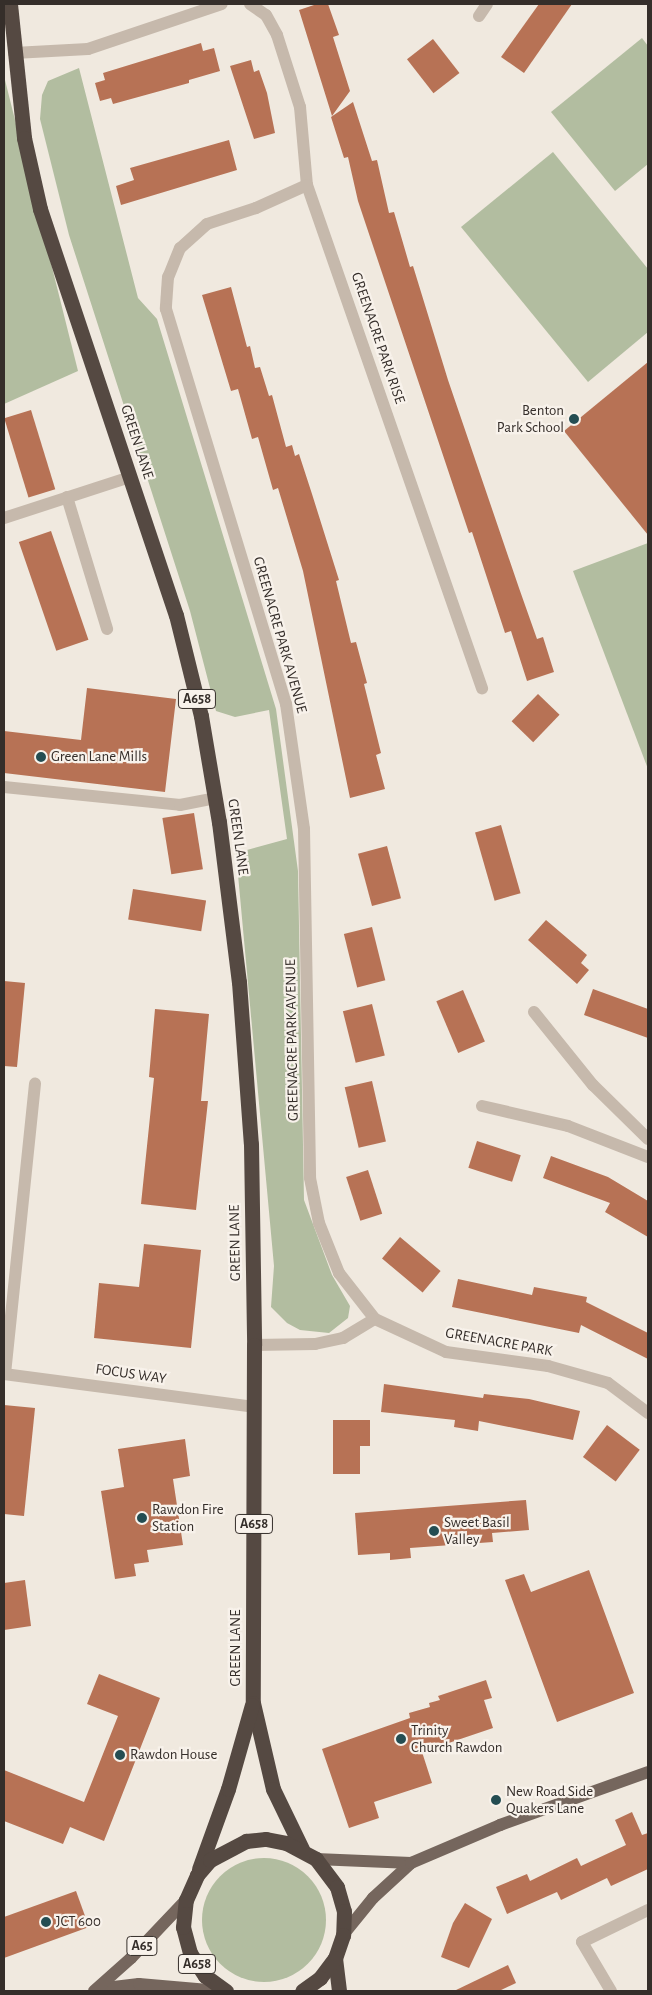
<!DOCTYPE html>
<style>
body{margin:0}
#map{position:relative;width:652px;height:1995px;overflow:hidden;background:#f0e9df;font-family:"Alegreya Sans",sans-serif}
div>[style]{position:absolute}
[style*='--x']{left:calc(var(--x)*1px);top:calc(var(--y)*1px);width:calc(var(--w)*1px);rotate:calc(var(--a)*1deg)}
.green>*{inset:0;background:#b2bda0}
.round{border-radius:50%}
.building>*{inset:0;background:#b77255;transform-origin:0 0}
.street>*{height:12px;margin:-6px;padding:0 6px;transform-origin:6px;border-radius:6px;background:#c6b9ac}
.primary>*{height:12px;margin:-6px;padding:0 6px;transform-origin:6px;border-radius:6px;background:#75665d}
.highway>*{height:15px;margin:-7.5px;padding:0 7.5px;transform-origin:7.5px;border-radius:7.5px;background:#554942}
.dots>*{width:14px;height:14px;translate:-50% -50%;box-sizing:border-box;border:2px solid #f8f2eb;border-radius:50%}
span{translate:-50% -50%;white-space:nowrap;text-align:center;line-height:1.15;-webkit-text-stroke:4.5px #f8f2eb;paint-order:stroke}
.shield-label span{padding:1px 4px;background:#f8f2eb;border:1px solid;border-radius:4px;-webkit-text-stroke-width:0}
.shield-label{font-size:14px;color:#352e2a;font-weight:700}
.street-label{font-size:15px;color:#352e2a}
.poi-label{font-size:15px;color:#352e2a}
.right{translate:-100% -50%;text-align:right}
.left{translate:0 -50%;text-align:left}
.frame{position:absolute;inset:0;border:5px solid #352e2a;pointer-events:none}
</style>
<div id="map">
<div class="green">
<div style="clip-path:polygon(642px 38px,648px 46px,648px 164px,615px 191px,551px 112px)"></div>
<div style="clip-path:polygon(79px 68px,138px 298px,157px 319px,276px 709px,298px 871px,304px 1200px,332px 1275px,350px 1306px,348px 1318px,329px 1333px,300px 1330px,287px 1323px,271px 1307px,274px 1266px,236px 853px,287px 839px,269px 710px,235px 717px,216px 711px,190px 611px,69px 235px,40px 119px,42px 95px,48px 81px)"></div>
<div style="clip-path:polygon(4px 76px,78px 371px,4px 404px)"></div>
<div style="clip-path:polygon(553px 152px,648px 269px,648px 332px,588px 382px,461px 227px)"></div>
<div style="clip-path:polygon(648px 543px,648px 769px,573px 571px)"></div>
<div class="round" style="left:202px;top:1858px;width:124px;height:124px"></div>
</div>
<div class="building">
<div style="clip-path:polygon(317px 4px,328px 4px,339px 35px,333px 37px,350px 91px,332px 116px,299px 10px)"></div>
<div style="clip-path:polygon(539px 4px,572px 4px,524px 73px,501px 57px)"></div>
<div style="left:433px;top:39px;width:43px;height:33px;rotate:52deg"></div>
<div style="clip-path:polygon(201px 43px,203px 51px,214px 48px,220px 71px,189px 80px,189px 83px,113px 104px,111px 98px,100px 101px,95px 83px,105px 80px,103px 73px)"></div>
<div style="clip-path:polygon(251px 60px,254px 72px,259px 70px,267px 93px,275px 133px,254px 139px,230px 66px)"></div>
<div style="clip-path:polygon(353px 102px,372px 161px,377px 160px,389px 213px,394px 212px,410px 267px,413px 266px,448px 380px,519px 588px,537px 639px,543px 637px,554px 672px,527px 681px,511px 631px,505px 633px,472px 532px,469px 533px,358px 201px,348px 157px,344px 158px,331px 117px)"></div>
<div style="clip-path:polygon(229px 140px,237px 170px,121px 205px,116px 186px,134px 180px,130px 168px)"></div>
<div style="clip-path:polygon(231px 287px,247px 347px,250px 346px,255px 368px,260px 367px,269px 396px,272px 395px,286px 447px,292px 445px,295px 456px,299px 454px,312px 494px,339px 580px,336px 581px,351px 643px,356px 642px,367px 683px,364px 684px,381px 753px,376px 755px,385px 789px,350px 798px,303px 571px,278px 488px,273px 490px,258px 437px,252px 439px,238px 389px,231px 391px,202px 295px)"></div>
<div style="clip-path:polygon(648px 362px,648px 535px,564px 431px)"></div>
<div style="left:31px;top:410px;width:83px;height:28px;rotate:73deg"></div>
<div style="left:51px;top:531px;width:115px;height:34px;rotate:71deg"></div>
<div style="clip-path:polygon(87px 688px,176px 699px,165px 792px,4px 773px,4px 731px,81px 740px)"></div>
<div style="left:538px;top:694px;width:30px;height:38px;rotate:44deg"></div>
<div style="left:194px;top:813px;width:57px;height:32px;rotate:81deg"></div>
<div style="left:501px;top:825px;width:71px;height:27px;rotate:74deg"></div>
<div style="left:387px;top:846px;width:54px;height:30px;rotate:75deg"></div>
<div style="left:133px;top:889px;width:74px;height:31px;rotate:9deg"></div>
<div style="clip-path:polygon(546px 920px,587px 955px,581px 963px,589px 970px,577px 984px,528px 940px)"></div>
<div style="left:372px;top:927px;width:55px;height:29px;rotate:76deg"></div>
<div style="clip-path:polygon(4px 981px,25px 983px,17px 1067px,4px 1066px)"></div>
<div style="clip-path:polygon(593px 989px,648px 1009px,648px 1038px,584px 1015px)"></div>
<div style="left:463px;top:990px;width:56px;height:29px;rotate:67deg"></div>
<div style="left:372px;top:1004px;width:53px;height:30px;rotate:76deg"></div>
<div style="clip-path:polygon(155px 1009px,209px 1014px,201px 1101px,208px 1101px,196px 1210px,141px 1204px,154px 1078px,149px 1077px)"></div>
<div style="left:372px;top:1081px;width:62px;height:28px;rotate:77deg"></div>
<div style="left:477px;top:1141px;width:46px;height:28px;rotate:18deg"></div>
<div style="clip-path:polygon(551px 1156px,608px 1177px,648px 1201px,648px 1237px,605px 1212px,610px 1203px,543px 1178px)"></div>
<div style="left:368px;top:1170px;width:46px;height:23px;rotate:72deg"></div>
<div style="left:400px;top:1237px;width:53px;height:28px;rotate:40deg"></div>
<div style="clip-path:polygon(144px 1244px,201px 1250px,191px 1348px,94px 1338px,99px 1283px,139px 1287px)"></div>
<div style="clip-path:polygon(458px 1279px,532px 1295px,534px 1287px,587px 1297px,586px 1302px,648px 1333px,648px 1359px,581px 1325px,579px 1333px,452px 1307px)"></div>
<div style="clip-path:polygon(384px 1384px,483px 1398px,484px 1394px,529px 1399px,580px 1411px,573px 1440px,479px 1421px,478px 1431px,454px 1427px,455px 1420px,381px 1412px)"></div>
<div style="clip-path:polygon(4px 1405px,35px 1408px,24px 1516px,4px 1514px)"></div>
<div style="clip-path:polygon(333px 1420px,370px 1420px,370px 1446px,360px 1446px,360px 1474px,333px 1474px)"></div>
<div style="left:607px;top:1425px;width:41px;height:40px;rotate:37deg"></div>
<div style="clip-path:polygon(185px 1439px,190px 1476px,173px 1479px,183px 1545px,147px 1550px,149px 1562px,134px 1564px,136px 1576px,115px 1579px,101px 1491px,124px 1487px,118px 1449px)"></div>
<div style="clip-path:polygon(526px 1500px,529px 1530px,492px 1533px,493px 1542px,410px 1548px,411px 1558px,390px 1560px,390px 1553px,358px 1555px,355px 1513px)"></div>
<div style="clip-path:polygon(589px 1570px,634px 1693px,557px 1722px,505px 1580px,524px 1574px,531px 1592px)"></div>
<div style="clip-path:polygon(25px 1580px,31px 1626px,4px 1630px,4px 1583px)"></div>
<div style="clip-path:polygon(99px 1674px,160px 1698px,104px 1841px,70px 1827px,63px 1844px,4px 1821px,4px 1770px,84px 1802px,118px 1716px,87px 1704px)"></div>
<div style="clip-path:polygon(486px 1680px,492px 1698px,484px 1700px,493px 1728px,422px 1752px,432px 1783px,374px 1802px,379px 1818px,349px 1828px,322px 1749px,410px 1718px,409px 1713px,430px 1707px,429px 1703px,440px 1700px,438px 1696px)"></div>
<div style="clip-path:polygon(632px 1812px,642px 1835px,648px 1833px,648px 1869px,611px 1886px,607px 1878px,561px 1900px,557px 1892px,507px 1914px,496px 1887px,527px 1874px,530px 1881px,577px 1858px,581px 1866px,626px 1845px,615px 1820px)"></div>
<div style="clip-path:polygon(76px 1891px,89px 1927px,4px 1958px,4px 1917px)"></div>
<div style="clip-path:polygon(465px 1903px,492px 1919px,469px 1968px,441px 1957px,453px 1923px)"></div>
<div style="clip-path:polygon(508px 1965px,516px 1983px,499px 1991px,454px 1991px)"></div>
</div>
<div class="street">
<div style="--x:250;--y:4;--w:19;--a:35"></div>
<div style="--x:266;--y:15;--w:23;--a:61"></div>
<div style="--x:277;--y:35;--w:76;--a:72.3"></div>
<div style="--x:300;--y:107;--w:78;--a:84.9"></div>
<div style="--x:307;--y:185;--w:533;--a:70.82"></div>
<div style="--x:479;--y:16;--w:14;--a:-56"></div>
<div style="--x:14;--y:53;--w:74;--a:-3.1"></div>
<div style="--x:88;--y:49;--w:141;--a:-18.6"></div>
<div style="--x:307;--y:185;--w:56;--a:155.7"></div>
<div style="--x:256;--y:208;--w:52;--a:161.9"></div>
<div style="--x:207;--y:224;--w:36;--a:138"></div>
<div style="--x:180;--y:248;--w:31;--a:112"></div>
<div style="--x:168;--y:277;--w:32;--a:94"></div>
<div style="--x:166;--y:309;--w:413;--a:73.1"></div>
<div style="--x:286;--y:704;--w:126;--a:81.8"></div>
<div style="--x:304;--y:829;--w:349;--a:89"></div>
<div style="--x:310;--y:1178;--w:46;--a:78.7"></div>
<div style="--x:319;--y:1223;--w:54;--a:68.2"></div>
<div style="--x:339;--y:1273;--w:58;--a:52"></div>
<div style="--x:67;--y:497;--w:138;--a:73.1"></div>
<div style="--x:4;--y:518;--w:133;--a:-18"></div>
<div style="--x:4;--y:787;--w:177;--a:5.8"></div>
<div style="--x:180;--y:805;--w:36;--a:-11"></div>
<div style="--x:534;--y:1012;--w:94;--a:51.1"></div>
<div style="--x:593;--y:1085;--w:77;--a:44.5"></div>
<div style="--x:482;--y:1106;--w:88;--a:13.1"></div>
<div style="--x:568;--y:1126;--w:86;--a:21.2"></div>
<div style="--x:254;--y:1345;--w:61;--a:-0.9"></div>
<div style="--x:315;--y:1344;--w:29;--a:-12"></div>
<div style="--x:343;--y:1338;--w:37;--a:-31"></div>
<div style="--x:375;--y:1319;--w:78;--a:24.9"></div>
<div style="--x:446;--y:1352;--w:103;--a:7.8"></div>
<div style="--x:548;--y:1366;--w:62;--a:15.8"></div>
<div style="--x:608;--y:1383;--w:50;--a:36.9"></div>
<div style="--x:4;--y:1374;--w:252;--a:7.5"></div>
<div style="--x:5;--y:1374;--w:292;--a:-84.1"></div>
<div style="--x:611;--y:1991;--w:57;--a:-120.6"></div>
<div style="--x:582;--y:1942;--w:73;--a:-25.9"></div>
</div>
<div class="primary">
<div style="--x:316;--y:1859;--w:95;--a:2.4"></div>
<div style="--x:343;--y:1935;--w:48;--a:-51"></div>
<div style="--x:373;--y:1898;--w:52;--a:-42.6"></div>
<div style="--x:411;--y:1863;--w:97;--a:-23.1"></div>
<div style="--x:500;--y:1825;--w:157;--a:-19.7"></div>
<div style="--x:97;--y:1989;--w:42;--a:-6.8"></div>
<div style="--x:139;--y:1984;--w:81;--a:4.9"></div>
<div style="--x:94;--y:1991;--w:50;--a:-41.7"></div>
<div style="--x:131;--y:1958;--w:80;--a:-46.5"></div>
</div>
<div class="highway">
<div style="--x:10;--y:4;--w:135;--a:84"></div>
<div style="--x:24;--y:138;--w:73;--a:77.3"></div>
<div style="--x:40;--y:209;--w:428;--a:71.5"></div>
<div style="--x:176;--y:615;--w:104;--a:76.1"></div>
<div style="--x:201;--y:716;--w:108;--a:80.4"></div>
<div style="--x:219;--y:822;--w:161;--a:82.9"></div>
<div style="--x:239;--y:982;--w:162;--a:85.8"></div>
<div style="--x:251;--y:1144;--w:201;--a:89.1"></div>
<div style="--x:254;--y:1345;--w:358;--a:90.2"></div>
<div style="--x:253;--y:1703;--w:88;--a:76.9"></div>
<div style="--x:273;--y:1789;--w:67;--a:64.2"></div>
<div style="--x:199;--y:1869;--w:85;--a:-70.1"></div>
<div style="--x:228;--y:1789;--w:87;--a:-74.1"></div>
<div style="--x:335;--y:1958;--w:33;--a:83"></div>
<div style="--x:226;--y:1991;--w:26;--a:-144"></div>
<div style="--x:205;--y:1976;--w:27;--a:-123"></div>
<div style="--x:190;--y:1953;--w:27;--a:-105"></div>
<div style="--x:183;--y:1927;--w:27;--a:-84"></div>
<div style="--x:186;--y:1900;--w:27;--a:-66"></div>
<div style="--x:197;--y:1875;--w:20;--a:-49"></div>
<div style="--x:210;--y:1860;--w:41;--a:-27.8"></div>
<div style="--x:246;--y:1841;--w:20;--a:-6"></div>
<div style="--x:266;--y:1839;--w:20;--a:11"></div>
<div style="--x:286;--y:1843;--w:34;--a:28"></div>
<div style="--x:316;--y:1859;--w:35;--a:53"></div>
<div style="--x:337;--y:1887;--w:25;--a:74"></div>
<div style="--x:344;--y:1911;--w:24;--a:92"></div>
<div style="--x:343;--y:1935;--w:24;--a:109"></div>
<div style="--x:335;--y:1958;--w:25;--a:127"></div>
<div style="--x:320;--y:1978;--w:22;--a:144"></div>
</div>
<div class="dots">
<div style="left:574px;top:419px;background:#244d52"></div>
<div style="left:41px;top:757px;background:#244d52"></div>
<div style="left:142px;top:1518px;background:#244d52"></div>
<div style="left:434px;top:1531px;background:#244d52"></div>
<div style="left:401px;top:1739px;background:#244d52"></div>
<div style="left:120px;top:1755px;background:#244d52"></div>
<div style="left:496px;top:1800px;background:#244d52"></div>
<div style="left:46px;top:1922px;background:#244d52"></div>
</div>
<div class="shield-label">
<span style="left:197px;top:699px">A658</span>
<span style="left:254px;top:1524px">A658</span>
<span style="left:142px;top:1946px">A65</span>
<span style="left:197px;top:1964px">A658</span>
</div>
<div class="street-label">
<span style="left:378px;top:338px;rotate:71deg">GREENACRE PARK RISE</span>
<span style="left:137px;top:442px;rotate:72deg">GREEN LANE</span>
<span style="left:280px;top:635px;rotate:74deg">GREENACRE PARK AVENUE</span>
<span style="left:238px;top:837px;rotate:82deg">GREEN LANE</span>
<span style="left:292px;top:1040px;rotate:-91deg">GREENACRE PARK AVENUE</span>
<span style="left:235px;top:1243px;rotate:-91deg">GREEN LANE</span>
<span style="left:499px;top:1342px;rotate:10deg">GREENACRE PARK</span>
<span style="left:131px;top:1374px;rotate:8deg">FOCUS WAY</span>
<span style="left:236px;top:1648px;rotate:-90deg">GREEN LANE</span>
</div>
<div class="poi-label">
<span class="right" style="left:564px;top:419px">Benton<br>Park School</span>
<span class="left" style="left:51px;top:757px">Green Lane Mills</span>
<span class="left" style="left:152px;top:1518px">Rawdon Fire<br>Station</span>
<span class="left" style="left:444px;top:1531px">Sweet Basil<br>Valley</span>
<span class="left" style="left:411px;top:1739px">Trinity<br>Church Rawdon</span>
<span class="left" style="left:130px;top:1755px">Rawdon House</span>
<span class="left" style="left:506px;top:1800px">New Road Side<br>Quakers Lane</span>
<span class="left" style="left:56px;top:1922px">JCT 600</span>
</div>
<div class="frame"></div>
</div>
